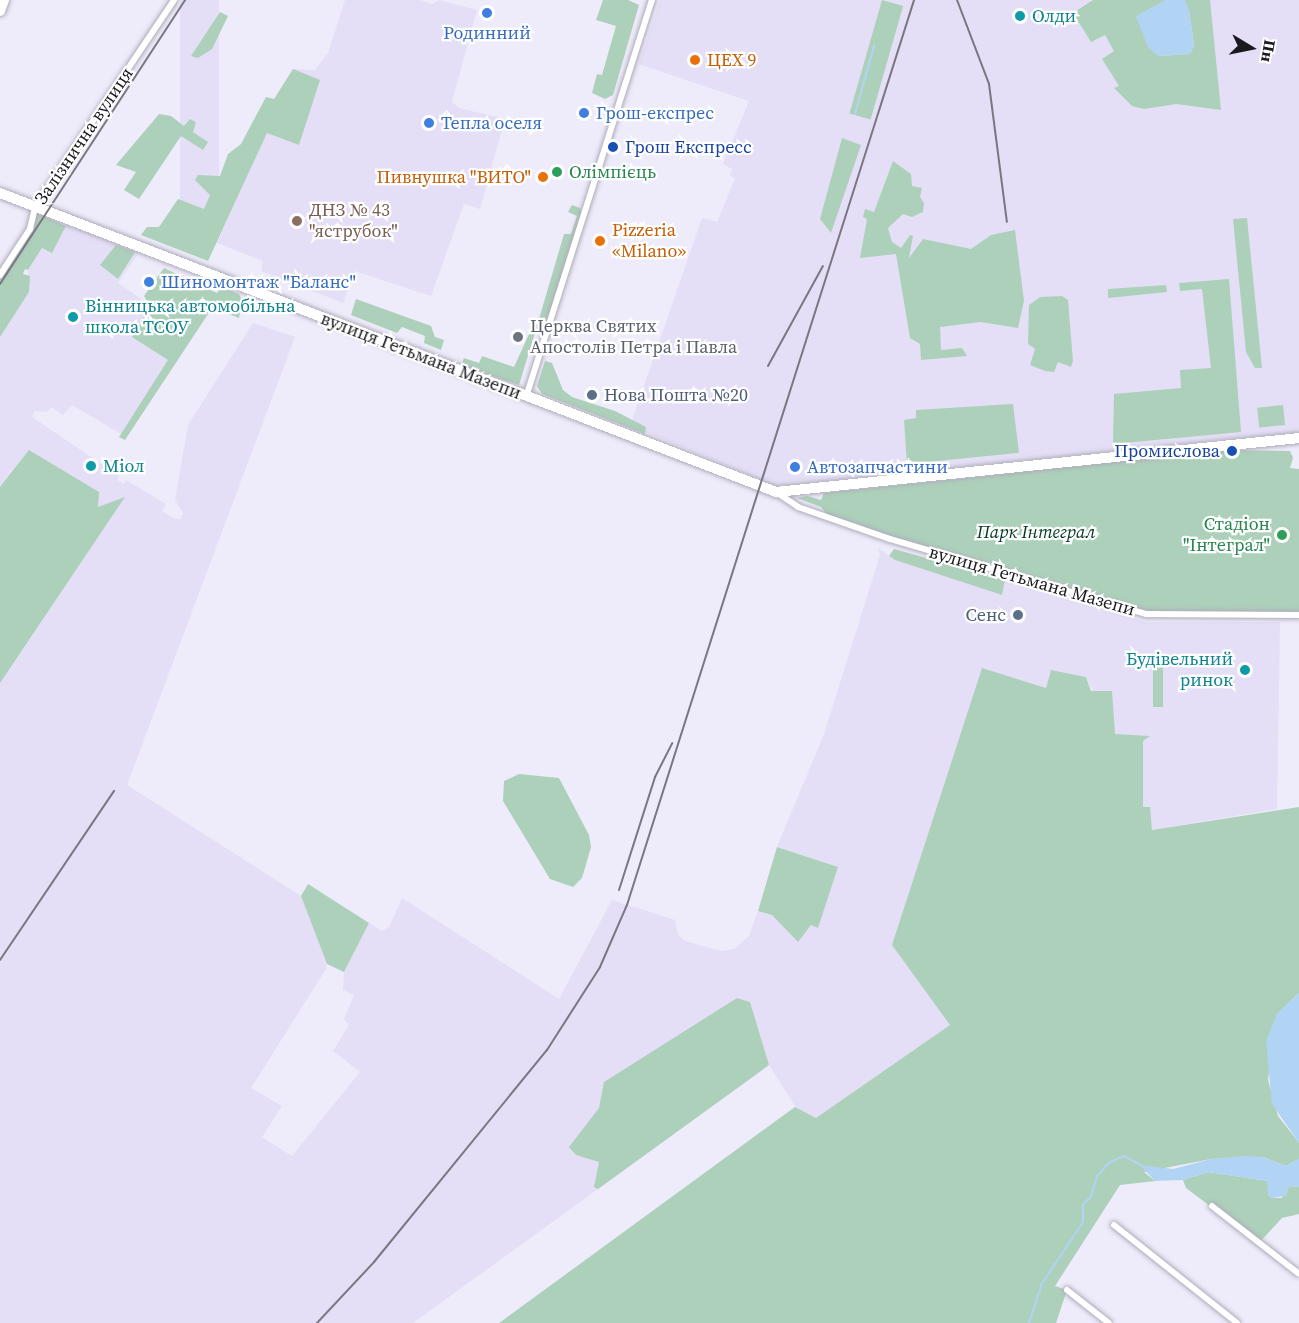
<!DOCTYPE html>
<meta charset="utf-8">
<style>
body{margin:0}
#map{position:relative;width:1299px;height:1323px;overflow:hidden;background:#eeebfa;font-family:"Source Serif 4",serif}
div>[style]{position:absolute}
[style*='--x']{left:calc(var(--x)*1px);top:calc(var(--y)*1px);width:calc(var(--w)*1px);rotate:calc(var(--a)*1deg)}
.built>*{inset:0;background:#e4dff6;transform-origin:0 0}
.green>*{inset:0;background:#add0bb;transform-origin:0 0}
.water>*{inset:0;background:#b2d4f4}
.stream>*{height:2px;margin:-1px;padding:0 1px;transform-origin:1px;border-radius:1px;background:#b2d4f4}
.roads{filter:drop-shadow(0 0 2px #aeacba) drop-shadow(0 0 2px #aeacba)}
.minor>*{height:6px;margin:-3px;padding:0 3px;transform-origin:3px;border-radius:3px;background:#fff}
.primary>*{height:10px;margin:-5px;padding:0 5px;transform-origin:5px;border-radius:5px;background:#fff}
.rail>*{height:2px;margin:-1px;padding:0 1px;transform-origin:1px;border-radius:1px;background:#797781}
.dots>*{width:16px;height:16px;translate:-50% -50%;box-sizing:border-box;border:3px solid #fff;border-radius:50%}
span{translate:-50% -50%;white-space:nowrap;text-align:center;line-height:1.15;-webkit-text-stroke:4.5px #fff;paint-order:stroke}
.culture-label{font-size:18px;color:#0d838f}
.left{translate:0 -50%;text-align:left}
.right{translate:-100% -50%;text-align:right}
.shop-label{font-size:18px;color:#366cbe}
.food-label{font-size:18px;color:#c56008}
.street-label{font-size:18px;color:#1a191e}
.transit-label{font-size:18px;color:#164399}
.leisure-label{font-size:18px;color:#27864d}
.education-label{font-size:18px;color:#785e54}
.worship-label{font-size:18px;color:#5b616d}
.service-label{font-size:18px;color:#4e5e75}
.park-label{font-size:18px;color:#003921;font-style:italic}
.north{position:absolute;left:1221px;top:18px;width:60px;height:60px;-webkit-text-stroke:4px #fff;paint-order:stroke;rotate:100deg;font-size:16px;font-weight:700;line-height:24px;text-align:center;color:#1a191e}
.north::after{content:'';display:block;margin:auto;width:21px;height:27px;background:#1a191e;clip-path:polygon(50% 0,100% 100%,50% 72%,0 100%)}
</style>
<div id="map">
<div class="built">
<div style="left:180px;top:0;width:39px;height:243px"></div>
<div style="clip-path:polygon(345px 0,420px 0,432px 4px,439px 0,477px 10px,452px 102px,459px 108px,505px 119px,480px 209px,464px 204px,431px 296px,355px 271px,343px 303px,261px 271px,263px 261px,217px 243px,294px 69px,315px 70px,328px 53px)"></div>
<div style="clip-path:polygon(660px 0,1299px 0,1299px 432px,777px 486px,630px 426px,702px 218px,717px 222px,730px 191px,735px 178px,730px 176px,732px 169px,723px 164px,749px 101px,639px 64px)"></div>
<div style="clip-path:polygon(67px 225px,139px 252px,118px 283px,150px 305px,169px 360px,121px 434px,72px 405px,63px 415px,51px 407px,47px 412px,35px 411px,32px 417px,119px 476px,117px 480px,124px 484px,126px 480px,166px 504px,162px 511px,175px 519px,181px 519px,183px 513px,175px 500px,188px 425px,253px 323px,295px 337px,127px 785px,301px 896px,327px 957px,326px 969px,251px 1088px,282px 1106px,262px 1137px,292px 1156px,360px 1072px,333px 1051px,349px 1025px,344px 1019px,354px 995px,343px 990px,344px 972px,369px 923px,382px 931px,389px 927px,402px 898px,559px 999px,612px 900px,675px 920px,678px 935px,685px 941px,721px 951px,734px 949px,749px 936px,758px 911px,772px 915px,798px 941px,838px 867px,777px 847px,824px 734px,880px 555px,878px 548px,895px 560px,1002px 595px,1005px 580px,1146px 622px,1280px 622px,1277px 809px,1151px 830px,1150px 807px,1143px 807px,1115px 734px,1086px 677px,1051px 670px,951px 1025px,815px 1119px,797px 1109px,769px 1065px,413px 1323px,0 1323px,0 337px,29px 292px,28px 270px,42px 248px,52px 252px)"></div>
</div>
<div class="green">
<div style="clip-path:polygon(603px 0,628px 0,639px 5px,613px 95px,605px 99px,592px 93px,597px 74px,602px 75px,616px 26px,596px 20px)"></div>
<div style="left:882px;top:0;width:22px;height:118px;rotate:16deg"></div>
<div style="clip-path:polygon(evenodd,1093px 0,1210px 0,1221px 110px,1176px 104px,1144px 109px,1132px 106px,1114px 88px,1119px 86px,1102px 59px,1114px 51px,1105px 35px,1091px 42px,1073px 13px,1093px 0,1189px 10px,1194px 45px,1190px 54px,1158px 56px,1189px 10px)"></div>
<div style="clip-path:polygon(220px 12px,228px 16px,212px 49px,198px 58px,191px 56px)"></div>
<div style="clip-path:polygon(293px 69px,320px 80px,299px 145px,267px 133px,208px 261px,141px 235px,147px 227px,159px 227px,178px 199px,204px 209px,210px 195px,195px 180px,198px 175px,220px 176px,228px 154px,241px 144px,266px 97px,274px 99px)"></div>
<div style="clip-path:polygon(159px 114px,171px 116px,184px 126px,190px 119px,196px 122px,193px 132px,208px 142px,203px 150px,181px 136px,139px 199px,124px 190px,136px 172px,116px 165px)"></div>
<div style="clip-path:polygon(842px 138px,861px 145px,831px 233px,820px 219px)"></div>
<div style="clip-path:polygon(893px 161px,911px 174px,912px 186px,922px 188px,920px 197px,924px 203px,923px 212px,912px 217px,903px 214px,888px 228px,892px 242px,901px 248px,910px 235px,913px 236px,909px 258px,923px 239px,971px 249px,991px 235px,1015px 230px,1024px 301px,1018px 328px,981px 322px,940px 327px,941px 350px,962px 348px,967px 356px,921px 360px,920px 344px,910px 338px,896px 254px,860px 258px,867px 219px,863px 217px,865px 209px,874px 212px)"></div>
<div style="clip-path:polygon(572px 205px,580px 208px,582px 214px,548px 323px,539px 319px,564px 234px,571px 234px,577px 216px,568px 212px)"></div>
<div style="clip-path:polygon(34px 212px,66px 226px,52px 253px,42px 248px,28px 270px,25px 269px,23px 274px,30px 276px,29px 292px,0 337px,0 275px,30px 229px)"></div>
<div style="clip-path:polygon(1247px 218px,1262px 368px,1255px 368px,1246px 352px,1233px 219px)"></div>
<div style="clip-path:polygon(116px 245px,135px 252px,118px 279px,100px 265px)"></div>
<div style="clip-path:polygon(164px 268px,217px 293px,221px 286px,239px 294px,242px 300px,239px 318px,212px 308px,125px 440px,119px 437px,168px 360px,132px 337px,150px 306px,144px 296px)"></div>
<div style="clip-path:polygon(1229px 279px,1241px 432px,1113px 444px,1114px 394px,1181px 388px,1180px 370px,1211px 368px,1202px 289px,1180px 291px,1179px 283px)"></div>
<div style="clip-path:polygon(1166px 285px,1167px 292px,1108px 298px,1108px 289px)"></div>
<div style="clip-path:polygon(1062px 296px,1068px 300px,1073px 361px,1071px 367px,1058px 362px,1054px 372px,1045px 371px,1030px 365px,1035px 349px,1028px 344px,1029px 305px,1040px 297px)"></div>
<div style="clip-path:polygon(356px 299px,431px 326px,435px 337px,444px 340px,441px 350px,424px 343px,425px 336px,402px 327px,397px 333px,351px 315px)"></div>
<div style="clip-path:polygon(534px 323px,541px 326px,535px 333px,519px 385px,461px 365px,464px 358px,479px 363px,482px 356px,514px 367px)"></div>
<div style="clip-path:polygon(545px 361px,552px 363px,563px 390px,572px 397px,615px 411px,646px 427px,645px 434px,542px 394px,537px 386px)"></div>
<div style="clip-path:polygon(1013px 404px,1019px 453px,907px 464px,904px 420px,916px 418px,916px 410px)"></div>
<div style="left:1283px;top:405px;width:20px;height:26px;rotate:84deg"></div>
<div style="clip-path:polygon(29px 450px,99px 492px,98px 507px,125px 497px,0 683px,0 487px)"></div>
<div style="clip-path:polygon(1226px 450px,1290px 451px,1293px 458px,1290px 468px,1299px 469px,1299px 615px,1146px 614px,830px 518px,821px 507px,797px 498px,807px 496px,821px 500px,824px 493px)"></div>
<div style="clip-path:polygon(894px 549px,1005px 580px,1002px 595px,895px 560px,889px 556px)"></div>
<div style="left:1153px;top:660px;width:10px;height:47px"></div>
<div style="clip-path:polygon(982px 668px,1046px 688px,1051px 670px,1086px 677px,1091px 691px,1112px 691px,1115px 734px,1150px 736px,1143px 741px,1143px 807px,1150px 807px,1152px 830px,1299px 807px,1299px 993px,1277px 1014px,1268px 1080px,1278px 1116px,1299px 1143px,1299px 1159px,1286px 1166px,1263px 1157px,1211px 1159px,1144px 1172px,1155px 1181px,1120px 1185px,1055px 1286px,1067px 1290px,1056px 1323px,499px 1323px,795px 1107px,816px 1118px,950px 1025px,892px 945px)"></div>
<div style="clip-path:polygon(519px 774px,559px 778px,589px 835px,591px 847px,582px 878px,573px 887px,550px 879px,503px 801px,504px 781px)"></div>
<div style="clip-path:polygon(777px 847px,838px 867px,818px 928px,811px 925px,798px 942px,772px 915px,758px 911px)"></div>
<div style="clip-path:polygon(308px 884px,369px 923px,344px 972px,327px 964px,301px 896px)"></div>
<div style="clip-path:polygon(737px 998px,750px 1002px,769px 1065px,598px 1189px,594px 1187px,599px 1162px,576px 1155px,569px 1147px,599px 1108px,604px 1082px)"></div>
<div style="clip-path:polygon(1208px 1172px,1268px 1181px,1268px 1195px,1272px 1198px,1282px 1198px,1289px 1186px,1299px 1187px,1299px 1214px,1282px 1218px,1259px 1243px,1186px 1188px,1183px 1180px)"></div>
</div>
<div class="water">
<div style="clip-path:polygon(1166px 0,1185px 0,1189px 10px,1194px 45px,1190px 54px,1158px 56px,1148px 47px,1136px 16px)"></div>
<div style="clip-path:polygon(1299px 993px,1299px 1143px,1272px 1104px,1266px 1041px,1277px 1014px)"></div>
<div style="clip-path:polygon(1245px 1156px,1263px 1157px,1286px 1166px,1299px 1159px,1299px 1187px,1289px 1186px,1286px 1196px,1272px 1198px,1268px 1195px,1267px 1181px,1208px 1172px,1183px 1180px,1155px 1181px,1140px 1165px,1173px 1169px,1211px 1159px)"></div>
</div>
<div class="stream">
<div style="--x:855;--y:114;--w:71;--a:-74.4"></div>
<div style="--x:1029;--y:1323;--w:40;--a:-72"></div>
<div style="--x:1041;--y:1285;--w:76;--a:-56.3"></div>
<div style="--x:1083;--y:1222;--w:17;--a:-90"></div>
<div style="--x:1083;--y:1205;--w:12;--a:-48"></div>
<div style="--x:1091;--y:1196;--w:21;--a:-73"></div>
<div style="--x:1097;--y:1176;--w:19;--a:-47"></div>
<div style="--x:1110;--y:1162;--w:15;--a:-23"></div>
<div style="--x:1124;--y:1156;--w:19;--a:28"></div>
</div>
<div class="roads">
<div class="minor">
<div style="--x:0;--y:275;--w:55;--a:-56.9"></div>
<div style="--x:30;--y:229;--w:23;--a:-77"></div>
<div style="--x:35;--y:207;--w:249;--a:-56.1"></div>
<div style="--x:526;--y:397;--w:417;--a:-72.4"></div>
<div style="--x:776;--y:492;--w:27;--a:34"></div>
<div style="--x:798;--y:507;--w:97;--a:19.2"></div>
<div style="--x:890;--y:539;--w:267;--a:16.3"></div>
<div style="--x:1146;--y:614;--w:153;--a:0.4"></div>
<div style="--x:1212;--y:1206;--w:110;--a:38"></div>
<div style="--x:1114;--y:1225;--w:157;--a:38.5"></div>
<div style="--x:1067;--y:1290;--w:53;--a:38.2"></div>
</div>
<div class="primary">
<div style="--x:0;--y:11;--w:12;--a:-70"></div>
<div style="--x:0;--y:193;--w:832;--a:21.07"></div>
<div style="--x:776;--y:492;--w:526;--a:-5.89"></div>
</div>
</div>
<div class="rail">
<div style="--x:957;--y:0;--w:90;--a:69.1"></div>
<div style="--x:989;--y:84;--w:139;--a:82.6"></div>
<div style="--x:0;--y:284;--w:339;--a:-56.9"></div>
<div style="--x:768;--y:366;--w:114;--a:-61.2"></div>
<div style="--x:619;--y:890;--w:119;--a:-72.3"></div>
<div style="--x:655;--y:777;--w:38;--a:-63"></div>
<div style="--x:0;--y:960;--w:204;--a:-56"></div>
<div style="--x:317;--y:1323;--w:83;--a:-46.9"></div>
<div style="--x:374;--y:1262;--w:274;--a:-50.8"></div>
<div style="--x:547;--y:1050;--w:98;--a:-57.4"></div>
<div style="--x:600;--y:967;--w:68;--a:-66.5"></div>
<div style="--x:627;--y:905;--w:949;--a:-72.4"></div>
</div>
<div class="dots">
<div style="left:487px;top:13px;background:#3f7fe0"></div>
<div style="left:1020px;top:16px;background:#0f9aa8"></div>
<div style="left:695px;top:60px;background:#e8710a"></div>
<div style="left:584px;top:113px;background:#3f7fe0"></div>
<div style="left:429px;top:123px;background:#3f7fe0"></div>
<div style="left:613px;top:147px;background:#1a4fb4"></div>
<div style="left:557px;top:172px;background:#2e9e5b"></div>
<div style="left:543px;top:177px;background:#e8710a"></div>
<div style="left:297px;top:221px;background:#8d6e63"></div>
<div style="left:600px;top:241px;background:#e8710a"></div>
<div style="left:149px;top:282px;background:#3f7fe0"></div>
<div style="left:73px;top:317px;background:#0f9aa8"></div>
<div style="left:518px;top:337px;background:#6b7280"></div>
<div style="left:592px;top:395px;background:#5c6f8a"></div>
<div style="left:1232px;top:451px;background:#1a4fb4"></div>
<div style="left:91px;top:466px;background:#0f9aa8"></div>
<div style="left:795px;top:467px;background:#3f7fe0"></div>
<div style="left:1282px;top:535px;background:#2e9e5b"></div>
<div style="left:1018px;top:615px;background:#5c6f8a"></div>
<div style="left:1245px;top:670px;background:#0f9aa8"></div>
</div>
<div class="culture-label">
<span class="left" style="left:1032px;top:16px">Олди</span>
<span class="left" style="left:85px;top:317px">Вінницька автомобільна<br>школа ТСОУ</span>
<span class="left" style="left:103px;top:466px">Міол</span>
<span class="right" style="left:1233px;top:670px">Будівельний<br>ринок</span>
</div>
<div class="shop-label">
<span style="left:487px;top:33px">Родинний</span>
<span class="left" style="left:596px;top:113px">Грош-експрес</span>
<span class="left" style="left:441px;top:123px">Тепла оселя</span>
<span class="left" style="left:161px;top:282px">Шиномонтаж "Баланс"</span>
<span class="left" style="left:807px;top:467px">Автозапчастини</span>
</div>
<div class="food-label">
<span class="left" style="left:707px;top:60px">ЦЕХ 9</span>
<span class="right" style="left:531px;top:177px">Пивнушка "ВИТО"</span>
<span class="left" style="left:612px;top:241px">Pizzeria<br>«Milano»</span>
</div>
<div class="street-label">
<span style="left:84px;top:136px;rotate:-56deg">Залізнична вулиця</span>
<span style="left:421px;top:356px;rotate:21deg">вулиця Гетьмана Мазепи</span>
<span style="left:1032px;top:581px;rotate:16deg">вулиця Гетьмана Мазепи</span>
</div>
<div class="transit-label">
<span class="left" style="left:625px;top:147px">Грош Експресс</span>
<span class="right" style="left:1220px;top:451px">Промислова</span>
</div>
<div class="leisure-label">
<span class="left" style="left:569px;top:172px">Олімпієць</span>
<span class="right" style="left:1270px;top:535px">Стадіон<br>"Інтеграл"</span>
</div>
<div class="education-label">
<span class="left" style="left:309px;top:221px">ДНЗ № 43<br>"яструбок"</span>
</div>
<div class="worship-label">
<span class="left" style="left:530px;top:337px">Церква Святих<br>Апостолів Петра і Павла</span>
</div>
<div class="service-label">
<span class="left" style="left:604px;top:395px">Нова Пошта №20</span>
<span class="right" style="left:1006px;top:615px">Сенс</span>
</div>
<div class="park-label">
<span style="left:1036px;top:532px">Парк Інтеграл</span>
</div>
<div class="north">Пн</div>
</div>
